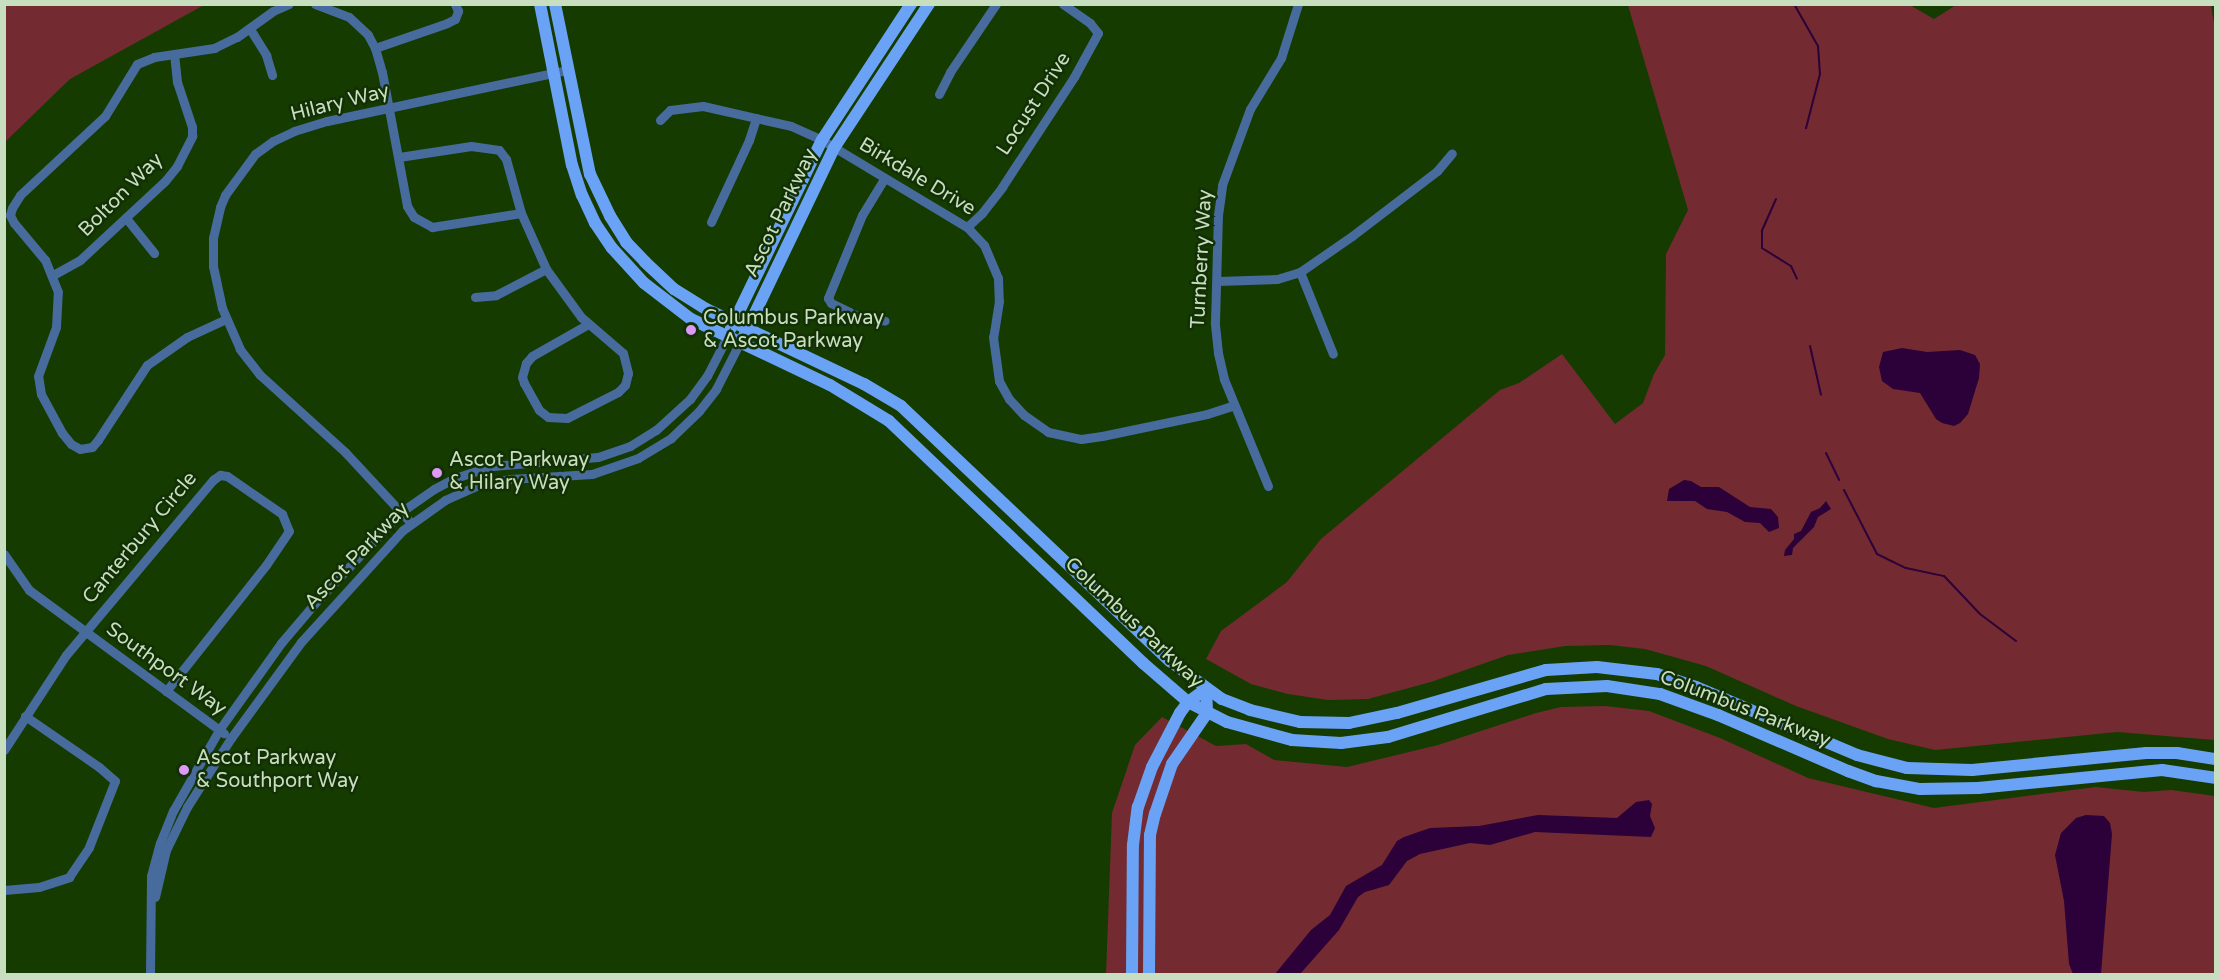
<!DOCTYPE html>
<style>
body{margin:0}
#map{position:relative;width:2220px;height:979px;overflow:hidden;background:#153b01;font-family:"Varela Round",sans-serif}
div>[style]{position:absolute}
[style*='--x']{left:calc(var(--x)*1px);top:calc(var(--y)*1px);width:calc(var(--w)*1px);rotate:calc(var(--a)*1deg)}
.green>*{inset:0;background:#732b31}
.water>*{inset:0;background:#2c0039}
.stream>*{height:2px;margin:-1px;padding:0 1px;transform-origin:1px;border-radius:1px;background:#2c0039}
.minor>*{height:9px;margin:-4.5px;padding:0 4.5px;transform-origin:4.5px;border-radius:4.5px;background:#486b9d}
.major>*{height:12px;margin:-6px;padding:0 6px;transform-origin:6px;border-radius:6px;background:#6aa3f5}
.dots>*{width:16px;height:16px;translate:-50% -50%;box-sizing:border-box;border:3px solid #122f05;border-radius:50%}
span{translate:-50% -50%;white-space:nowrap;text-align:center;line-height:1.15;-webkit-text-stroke:5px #122f05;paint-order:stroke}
.street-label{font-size:20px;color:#c7debf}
.poi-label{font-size:20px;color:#c7debf}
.left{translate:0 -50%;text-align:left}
.frame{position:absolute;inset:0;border:6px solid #c7debf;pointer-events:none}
</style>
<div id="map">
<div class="green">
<div style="clip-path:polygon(5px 4px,204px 4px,204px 5px,70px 79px,5px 142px)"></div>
<div style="clip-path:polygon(1908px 4px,1934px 19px,1956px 5px,2211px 5px,2216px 36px,2215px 740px,2117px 732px,1935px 750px,1888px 739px,1796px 706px,1706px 666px,1645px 649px,1610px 645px,1565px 646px,1508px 655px,1431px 682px,1368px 699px,1328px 700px,1288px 694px,1251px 684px,1206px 659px,1221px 631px,1287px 582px,1321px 539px,1500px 390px,1519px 383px,1562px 354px,1615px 424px,1643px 403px,1654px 374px,1665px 355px,1666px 254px,1688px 210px,1628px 5px)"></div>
<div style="clip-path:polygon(1605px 706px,1649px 711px,1720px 738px,1808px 778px,1934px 808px,2096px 787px,2144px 792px,2171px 790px,2215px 796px,2215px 974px,1106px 974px,1112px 813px,1135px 745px,1162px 717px,1216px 746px,1246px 744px,1274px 760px,1347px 767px,1438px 745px,1536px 713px,1561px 707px)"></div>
</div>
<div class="water">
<div style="clip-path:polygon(1902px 348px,1927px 352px,1960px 350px,1975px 355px,1980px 364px,1979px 378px,1968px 414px,1960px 423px,1954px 426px,1942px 423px,1936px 419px,1920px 393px,1893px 389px,1882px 381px,1879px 367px,1883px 352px)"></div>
<div style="clip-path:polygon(1684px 480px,1691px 481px,1701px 487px,1719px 487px,1750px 507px,1771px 509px,1778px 517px,1779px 528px,1769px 532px,1760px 523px,1745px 522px,1727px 512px,1707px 509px,1695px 501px,1667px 501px,1669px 489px)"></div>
<div style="clip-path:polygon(1826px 501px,1831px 509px,1818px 517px,1814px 527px,1793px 548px,1792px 555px,1784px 556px,1785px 550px,1794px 539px,1794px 534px,1801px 531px,1811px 512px,1820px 508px)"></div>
<div style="clip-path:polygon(1649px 800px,1652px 804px,1650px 816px,1655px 828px,1651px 837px,1535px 832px,1490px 845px,1470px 843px,1420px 854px,1407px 861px,1389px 885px,1365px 892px,1358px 897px,1339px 930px,1300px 974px,1275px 974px,1311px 930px,1330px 915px,1346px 886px,1382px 865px,1397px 841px,1404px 837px,1430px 828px,1479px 826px,1538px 815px,1617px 818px,1636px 802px)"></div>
<div style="clip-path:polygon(2086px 815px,2104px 816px,2110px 823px,2112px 834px,2101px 974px,2073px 974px,2069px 964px,2064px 901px,2055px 855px,2061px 833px,2076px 818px)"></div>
</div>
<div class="stream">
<div style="--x:1794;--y:4;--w:48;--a:60.3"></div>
<div style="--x:1818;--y:46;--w:28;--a:86"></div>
<div style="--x:1820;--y:74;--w:56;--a:104.5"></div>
<div style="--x:1776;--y:199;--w:35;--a:114"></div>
<div style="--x:1762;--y:231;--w:17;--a:90"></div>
<div style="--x:1762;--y:248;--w:34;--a:32"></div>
<div style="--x:1791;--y:266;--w:14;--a:65"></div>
<div style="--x:1810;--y:346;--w:50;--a:77.3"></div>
<div style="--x:1826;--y:453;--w:30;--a:64"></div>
<div style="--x:1844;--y:490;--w:72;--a:62.7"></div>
<div style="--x:1877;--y:554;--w:32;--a:26"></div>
<div style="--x:1906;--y:568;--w:39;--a:12"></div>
<div style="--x:1944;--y:576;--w:52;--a:46.5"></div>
<div style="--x:1980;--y:614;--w:45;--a:36.9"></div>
</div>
<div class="minor">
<div style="--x:315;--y:4;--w:36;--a:21"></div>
<div style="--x:349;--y:17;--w:26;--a:43"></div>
<div style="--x:368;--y:35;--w:15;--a:62"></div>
<div style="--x:375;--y:48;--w:25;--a:74"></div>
<div style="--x:382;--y:72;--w:136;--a:79.4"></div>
<div style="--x:407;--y:206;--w:13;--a:58"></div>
<div style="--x:414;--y:217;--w:21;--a:29"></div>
<div style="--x:432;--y:227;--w:90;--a:-8.9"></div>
<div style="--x:250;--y:29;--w:31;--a:58"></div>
<div style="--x:266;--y:55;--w:21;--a:73"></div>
<div style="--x:375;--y:48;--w:76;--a:-19.1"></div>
<div style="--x:447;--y:23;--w:9;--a:-27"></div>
<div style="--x:455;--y:19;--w:9;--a:-69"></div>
<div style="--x:458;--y:11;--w:8;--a:-113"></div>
<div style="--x:939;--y:94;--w:25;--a:-63"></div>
<div style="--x:950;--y:72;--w:82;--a:-55.9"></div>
<div style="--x:660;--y:120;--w:14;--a:-45"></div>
<div style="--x:670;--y:110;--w:33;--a:-7"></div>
<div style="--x:703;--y:106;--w:90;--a:12.8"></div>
<div style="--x:791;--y:126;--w:34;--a:24"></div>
<div style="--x:822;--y:140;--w:169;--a:31"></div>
<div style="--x:967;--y:227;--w:25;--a:47"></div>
<div style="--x:984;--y:245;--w:36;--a:67"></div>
<div style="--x:998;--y:278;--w:23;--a:88"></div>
<div style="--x:999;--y:301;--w:36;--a:99"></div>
<div style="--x:993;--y:337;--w:44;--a:82.2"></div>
<div style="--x:999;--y:381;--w:21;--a:61"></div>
<div style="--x:1009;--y:399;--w:22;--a:47"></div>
<div style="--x:1024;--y:415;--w:29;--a:35"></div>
<div style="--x:1048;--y:432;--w:34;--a:12"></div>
<div style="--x:1081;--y:439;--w:21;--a:-8"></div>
<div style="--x:1102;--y:436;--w:107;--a:-11.8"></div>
<div style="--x:1207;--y:414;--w:28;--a:-18"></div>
<div style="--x:399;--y:157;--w:73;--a:-8.7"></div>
<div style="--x:471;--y:146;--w:28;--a:8"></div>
<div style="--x:499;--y:150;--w:11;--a:52"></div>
<div style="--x:506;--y:159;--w:56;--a:74.5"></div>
<div style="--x:521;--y:213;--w:61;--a:65.9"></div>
<div style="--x:546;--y:269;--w:59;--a:53.9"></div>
<div style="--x:581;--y:317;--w:55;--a:40.6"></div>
<div style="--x:623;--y:353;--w:21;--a:76"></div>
<div style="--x:628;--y:373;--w:12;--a:104"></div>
<div style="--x:625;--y:385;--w:10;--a:135"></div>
<div style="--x:618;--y:392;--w:57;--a:153"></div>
<div style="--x:567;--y:418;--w:19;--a:-177"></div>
<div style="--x:548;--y:417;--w:11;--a:-142"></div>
<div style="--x:539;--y:410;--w:31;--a:-119"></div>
<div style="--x:524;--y:383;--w:6;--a:-108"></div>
<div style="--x:522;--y:377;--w:15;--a:-74"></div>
<div style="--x:526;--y:363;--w:9;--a:-49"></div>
<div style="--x:532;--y:356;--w:64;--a:-29.7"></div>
<div style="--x:884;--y:179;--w:42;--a:121.4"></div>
<div style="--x:862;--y:215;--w:90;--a:112.3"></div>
<div style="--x:828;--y:298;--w:6;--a:59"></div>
<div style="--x:831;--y:303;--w:30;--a:26"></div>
<div style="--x:858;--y:316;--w:27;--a:10"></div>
<div style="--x:126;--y:218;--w:45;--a:51.3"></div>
<div style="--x:711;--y:222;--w:90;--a:-65.1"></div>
<div style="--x:749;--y:140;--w:23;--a:-72"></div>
<div style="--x:967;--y:227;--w:21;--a:-43"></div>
<div style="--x:982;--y:213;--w:33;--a:-52"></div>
<div style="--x:1002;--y:187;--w:131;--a:-56.8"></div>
<div style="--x:1074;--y:77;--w:50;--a:-61.4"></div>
<div style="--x:1098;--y:33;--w:13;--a:-129"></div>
<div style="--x:1090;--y:23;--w:33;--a:-145"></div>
<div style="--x:1300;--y:272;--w:88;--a:68.1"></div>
<div style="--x:53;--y:275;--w:31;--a:-29"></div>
<div style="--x:80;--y:260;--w:116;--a:-42.9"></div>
<div style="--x:165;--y:181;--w:19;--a:-51"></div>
<div style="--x:177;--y:166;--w:34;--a:-63"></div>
<div style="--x:192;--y:136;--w:9;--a:-90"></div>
<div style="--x:192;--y:127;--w:47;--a:-108.4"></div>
<div style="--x:177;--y:82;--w:28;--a:-96"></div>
<div style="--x:1217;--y:281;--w:60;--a:-1.9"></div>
<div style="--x:1277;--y:279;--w:24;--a:-17"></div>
<div style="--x:1300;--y:272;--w:63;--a:-34.7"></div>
<div style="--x:1352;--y:236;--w:107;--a:-37.4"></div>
<div style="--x:1437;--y:171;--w:23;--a:-50"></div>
<div style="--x:475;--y:297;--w:21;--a:-5"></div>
<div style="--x:496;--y:295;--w:56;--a:-27.5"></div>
<div style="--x:226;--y:319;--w:43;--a:155.2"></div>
<div style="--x:187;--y:337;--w:49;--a:145"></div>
<div style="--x:147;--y:365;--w:90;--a:123.2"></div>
<div style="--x:98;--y:440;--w:9;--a:131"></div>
<div style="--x:92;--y:447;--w:12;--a:171"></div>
<div style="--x:80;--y:449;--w:10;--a:-151"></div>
<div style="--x:71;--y:444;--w:14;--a:-129"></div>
<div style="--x:62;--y:433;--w:44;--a:-118.3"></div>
<div style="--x:41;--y:394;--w:18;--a:-99"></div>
<div style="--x:38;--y:376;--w:52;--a:-69.8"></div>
<div style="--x:56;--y:327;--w:35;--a:-87"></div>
<div style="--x:58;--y:292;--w:35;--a:-112"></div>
<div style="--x:45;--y:260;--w:48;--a:-130"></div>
<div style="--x:14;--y:223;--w:9;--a:-117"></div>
<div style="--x:10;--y:215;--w:7;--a:-74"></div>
<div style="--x:12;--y:208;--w:15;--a:-58"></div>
<div style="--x:20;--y:195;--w:116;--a:-42.9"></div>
<div style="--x:105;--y:116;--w:61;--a:-58.4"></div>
<div style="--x:137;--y:64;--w:18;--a:-22"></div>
<div style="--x:154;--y:57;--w:61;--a:-8.5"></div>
<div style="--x:214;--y:48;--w:25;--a:-26"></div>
<div style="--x:237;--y:37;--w:44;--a:-35.8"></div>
<div style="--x:273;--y:11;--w:17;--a:-24"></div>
<div style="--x:1268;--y:486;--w:116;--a:-112.4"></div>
<div style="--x:1224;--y:379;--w:27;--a:-103"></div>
<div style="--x:1218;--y:353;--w:31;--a:-96"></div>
<div style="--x:1215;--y:322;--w:107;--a:-88.4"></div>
<div style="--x:1218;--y:215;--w:30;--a:-82"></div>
<div style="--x:1222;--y:185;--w:81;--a:-69.8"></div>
<div style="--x:1250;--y:109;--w:60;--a:-58.7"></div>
<div style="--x:1281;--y:58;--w:57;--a:-72.5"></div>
<div style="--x:411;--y:523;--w:97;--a:-132.9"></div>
<div style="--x:345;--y:452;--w:115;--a:-137.8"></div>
<div style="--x:260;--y:375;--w:33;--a:-128"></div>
<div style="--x:240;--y:349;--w:45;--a:-113.7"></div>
<div style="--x:222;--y:308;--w:43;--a:-102.1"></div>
<div style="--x:213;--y:266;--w:28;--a:-90"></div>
<div style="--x:213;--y:238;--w:32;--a:-77"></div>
<div style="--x:220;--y:207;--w:13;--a:-67"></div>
<div style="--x:225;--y:195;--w:51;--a:-53.8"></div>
<div style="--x:255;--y:154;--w:22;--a:-36"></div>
<div style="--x:273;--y:141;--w:23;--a:-25"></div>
<div style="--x:294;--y:131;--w:34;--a:-17"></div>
<div style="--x:327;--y:121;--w:245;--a:-12"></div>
<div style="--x:4;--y:554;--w:44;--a:55.2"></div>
<div style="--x:29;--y:590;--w:242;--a:36.3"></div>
<div style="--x:4;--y:750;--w:113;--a:-56.9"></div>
<div style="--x:66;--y:655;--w:229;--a:-50"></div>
<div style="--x:213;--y:480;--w:9;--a:-36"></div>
<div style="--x:220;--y:475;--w:7;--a:8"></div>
<div style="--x:227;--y:476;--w:67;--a:34.6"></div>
<div style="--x:282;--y:514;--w:18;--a:68"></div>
<div style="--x:289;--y:531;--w:41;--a:124.1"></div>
<div style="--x:266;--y:565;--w:161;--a:128.4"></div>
<div style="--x:4;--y:890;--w:35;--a:-5"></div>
<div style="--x:39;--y:887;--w:32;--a:-18"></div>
<div style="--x:69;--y:877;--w:36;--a:-56"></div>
<div style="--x:89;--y:847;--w:71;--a:-68.5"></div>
<div style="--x:115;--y:781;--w:21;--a:-139"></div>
<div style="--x:99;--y:767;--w:90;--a:-145.4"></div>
<div style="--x:155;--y:897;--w:48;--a:-76.8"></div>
<div style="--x:166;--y:850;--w:48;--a:-64"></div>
<div style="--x:187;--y:807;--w:82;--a:-57.5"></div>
<div style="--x:231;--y:738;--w:119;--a:-53.9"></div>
<div style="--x:301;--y:642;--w:151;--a:-47.7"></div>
<div style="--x:403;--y:530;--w:52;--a:-35.5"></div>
<div style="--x:445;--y:500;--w:37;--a:-24"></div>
<div style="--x:479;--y:485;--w:32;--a:-11"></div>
<div style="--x:510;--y:479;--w:82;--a:-3.5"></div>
<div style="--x:592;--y:474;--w:49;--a:-19.2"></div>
<div style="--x:638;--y:458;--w:39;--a:-31"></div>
<div style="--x:671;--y:438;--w:39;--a:-44"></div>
<div style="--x:699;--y:411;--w:28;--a:-52"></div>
<div style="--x:716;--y:389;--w:53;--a:-62.9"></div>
<div style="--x:150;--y:974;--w:98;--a:-89.4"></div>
<div style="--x:151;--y:876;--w:34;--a:-75"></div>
<div style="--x:160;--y:843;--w:35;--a:-68"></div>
<div style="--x:173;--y:811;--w:93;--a:-60.4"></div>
<div style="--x:219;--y:730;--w:107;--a:-54.5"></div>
<div style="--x:281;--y:643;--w:52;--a:-49.6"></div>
<div style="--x:315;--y:603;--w:125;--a:-46.6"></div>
<div style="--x:401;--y:512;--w:40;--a:-34.9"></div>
<div style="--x:434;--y:489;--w:24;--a:-28"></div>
<div style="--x:455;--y:478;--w:40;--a:-18"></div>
<div style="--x:493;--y:466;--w:105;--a:-4.9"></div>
<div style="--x:598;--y:457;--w:34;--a:-19"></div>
<div style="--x:630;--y:446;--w:31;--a:-32"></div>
<div style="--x:656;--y:430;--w:46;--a:-42.4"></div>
<div style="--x:690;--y:399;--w:29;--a:-54"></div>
<div style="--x:707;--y:376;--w:44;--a:-62.9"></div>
</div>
<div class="major">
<div style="--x:540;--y:4;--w:164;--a:78.8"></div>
<div style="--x:572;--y:165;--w:32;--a:72"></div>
<div style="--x:582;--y:195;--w:31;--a:65"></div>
<div style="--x:595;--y:223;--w:30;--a:56"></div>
<div style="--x:612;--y:248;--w:47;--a:47.6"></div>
<div style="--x:644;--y:283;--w:59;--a:37.5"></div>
<div style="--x:691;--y:319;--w:154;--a:25.4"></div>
<div style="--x:830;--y:385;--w:69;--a:31.4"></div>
<div style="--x:889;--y:421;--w:351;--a:43.6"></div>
<div style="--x:1143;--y:663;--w:60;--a:40.9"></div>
<div style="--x:1188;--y:702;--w:44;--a:27.1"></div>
<div style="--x:1227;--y:722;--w:67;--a:15.5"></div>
<div style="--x:1292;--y:740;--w:49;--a:3.5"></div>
<div style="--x:1341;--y:743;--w:47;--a:-7.3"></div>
<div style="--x:1388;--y:737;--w:165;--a:-16.9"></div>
<div style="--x:1546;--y:689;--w:61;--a:-2.8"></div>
<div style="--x:1607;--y:686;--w:54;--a:8.6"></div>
<div style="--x:1660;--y:694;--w:62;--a:19.9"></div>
<div style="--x:1718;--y:715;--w:142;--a:23.3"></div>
<div style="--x:1848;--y:771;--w:30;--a:20"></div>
<div style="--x:1876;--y:781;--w:45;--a:10.3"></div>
<div style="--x:1920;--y:789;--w:58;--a:-1"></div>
<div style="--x:1978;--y:788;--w:185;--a:-5.6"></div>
<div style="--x:2162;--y:770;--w:55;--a:8.4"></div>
<div style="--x:555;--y:4;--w:174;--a:78.4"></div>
<div style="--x:590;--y:174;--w:47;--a:64.5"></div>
<div style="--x:610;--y:216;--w:31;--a:58"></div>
<div style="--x:626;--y:242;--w:28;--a:46"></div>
<div style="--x:645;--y:262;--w:40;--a:43"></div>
<div style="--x:674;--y:289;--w:38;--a:32"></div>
<div style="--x:706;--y:309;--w:175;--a:25.4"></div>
<div style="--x:864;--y:384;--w:43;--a:30.7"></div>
<div style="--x:901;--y:406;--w:371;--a:43.5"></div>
<div style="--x:1170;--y:661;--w:64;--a:36.2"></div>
<div style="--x:1222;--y:699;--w:30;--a:21"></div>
<div style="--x:1250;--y:710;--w:51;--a:13.5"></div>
<div style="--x:1300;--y:722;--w:49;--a:1.2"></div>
<div style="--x:1349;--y:723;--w:49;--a:-11.8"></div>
<div style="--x:1397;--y:713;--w:155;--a:-16.1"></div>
<div style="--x:1546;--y:670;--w:51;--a:-3.4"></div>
<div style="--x:1597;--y:667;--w:60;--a:6.7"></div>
<div style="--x:1657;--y:674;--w:41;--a:18.4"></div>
<div style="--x:1696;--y:687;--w:175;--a:22.9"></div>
<div style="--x:1857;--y:755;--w:52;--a:14.6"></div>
<div style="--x:1907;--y:768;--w:65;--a:1.8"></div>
<div style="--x:1972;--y:770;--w:175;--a:-5.6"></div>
<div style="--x:2146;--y:753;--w:31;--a:0"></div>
<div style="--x:2177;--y:753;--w:39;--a:9"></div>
<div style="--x:731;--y:328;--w:209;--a:-64.2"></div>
<div style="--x:822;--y:140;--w:163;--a:-56.8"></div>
<div style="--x:744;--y:336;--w:208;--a:-64.4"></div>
<div style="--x:834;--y:148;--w:173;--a:-56.6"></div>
<div style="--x:1132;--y:974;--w:129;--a:-89.6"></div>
<div style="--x:1133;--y:845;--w:38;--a:-83"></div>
<div style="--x:1138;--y:807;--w:42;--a:-70.7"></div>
<div style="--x:1152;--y:767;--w:61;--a:-62.6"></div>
<div style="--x:1180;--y:713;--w:14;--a:-54"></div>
<div style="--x:1188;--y:702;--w:22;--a:-36"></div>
<div style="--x:1149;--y:974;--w:139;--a:-89.6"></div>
<div style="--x:1150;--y:835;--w:22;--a:-77"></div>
<div style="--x:1155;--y:814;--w:53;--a:-71.2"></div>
<div style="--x:1172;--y:764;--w:62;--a:-55.5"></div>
<div style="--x:1207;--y:713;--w:24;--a:-92"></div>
</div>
<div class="dots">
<div style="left:691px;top:330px;background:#dd99f3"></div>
<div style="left:437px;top:473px;background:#dd99f3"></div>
<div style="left:184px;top:770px;background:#dd99f3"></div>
</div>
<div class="street-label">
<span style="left:340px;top:103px;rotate:-14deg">Hilary Way</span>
<span style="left:1034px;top:104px;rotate:-57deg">Locust Drive</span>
<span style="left:917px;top:177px;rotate:31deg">Birkdale Drive</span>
<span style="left:121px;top:195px;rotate:-45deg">Bolton Way</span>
<span style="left:781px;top:213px;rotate:-64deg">Ascot Parkway</span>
<span style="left:1202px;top:259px;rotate:-87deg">Turnberry Way</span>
<span style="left:140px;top:538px;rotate:-50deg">Canterbury Circle</span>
<span style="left:357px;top:556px;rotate:-46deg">Ascot Parkway</span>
<span style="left:1134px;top:623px;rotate:43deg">Columbus Parkway</span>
<span style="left:166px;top:669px;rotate:36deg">Southport Way</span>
<span style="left:1745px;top:709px;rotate:21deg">Columbus Parkway</span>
</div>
<div class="poi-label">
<span class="left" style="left:703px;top:330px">Columbus Parkway<br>&amp; Ascot Parkway</span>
<span class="left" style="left:449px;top:472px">Ascot Parkway<br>&amp; Hilary Way</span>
<span class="left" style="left:196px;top:770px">Ascot Parkway<br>&amp; Southport Way</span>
</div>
<div class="frame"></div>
</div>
